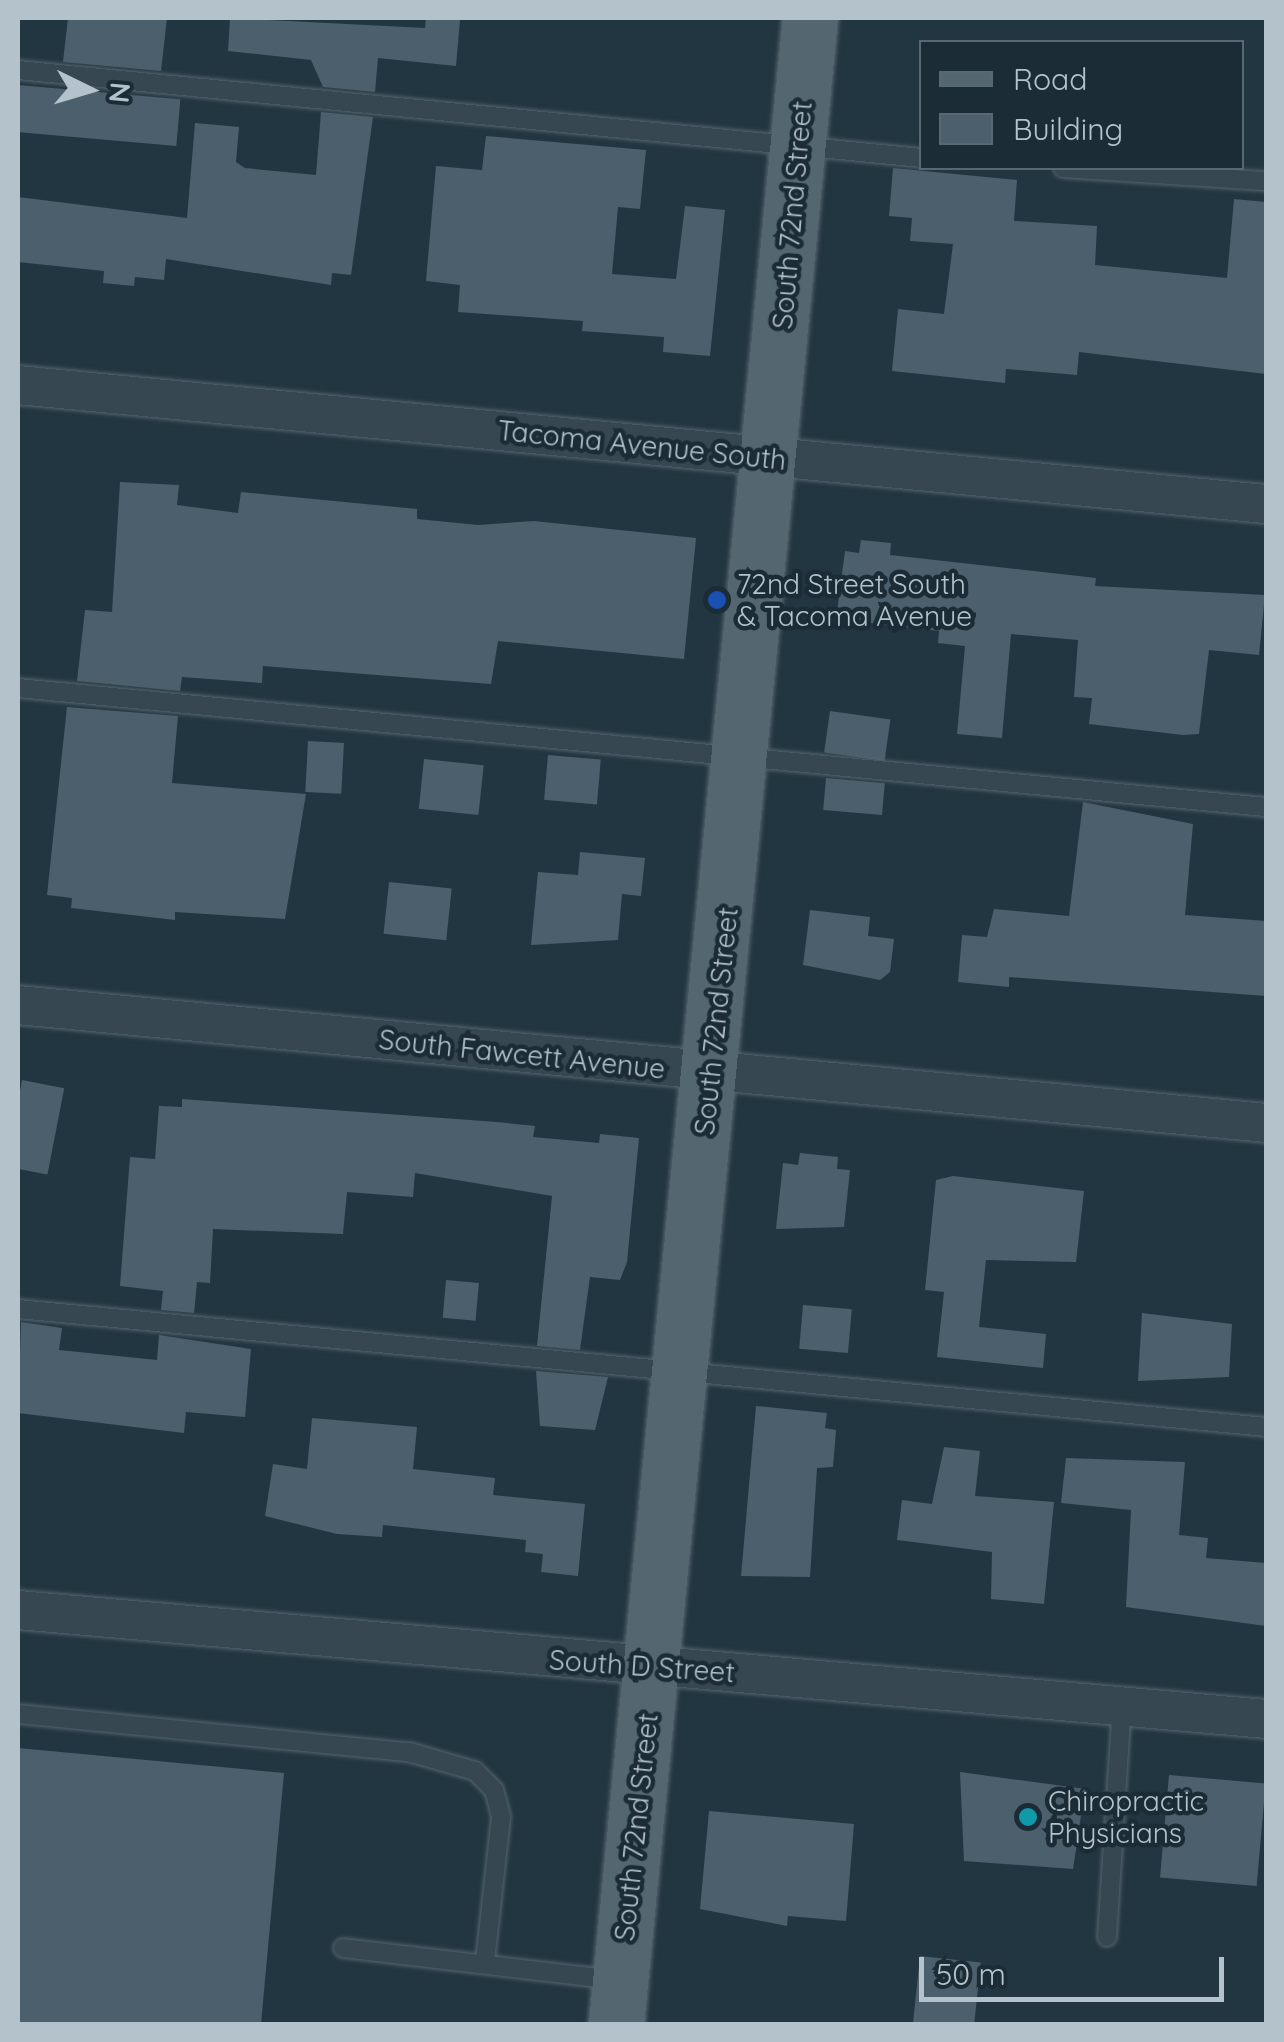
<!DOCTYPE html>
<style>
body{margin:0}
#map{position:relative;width:1284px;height:2042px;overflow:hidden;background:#223641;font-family:Quicksand,sans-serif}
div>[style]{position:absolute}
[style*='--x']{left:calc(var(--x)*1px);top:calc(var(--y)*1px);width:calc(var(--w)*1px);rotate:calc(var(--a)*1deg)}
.building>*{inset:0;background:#4b606c;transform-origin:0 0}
.roads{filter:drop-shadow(0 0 2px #55656e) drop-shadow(0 0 2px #55656e)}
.lane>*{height:18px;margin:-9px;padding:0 9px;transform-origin:9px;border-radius:9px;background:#374751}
.street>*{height:38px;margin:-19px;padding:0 19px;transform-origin:19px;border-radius:19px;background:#374751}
.primary>*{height:55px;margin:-27.5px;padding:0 27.5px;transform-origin:27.5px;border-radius:27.5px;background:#546771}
.dots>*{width:28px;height:28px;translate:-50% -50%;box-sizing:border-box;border:5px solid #1c2c36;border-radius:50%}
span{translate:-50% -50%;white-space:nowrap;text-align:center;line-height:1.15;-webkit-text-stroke:9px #1c2c36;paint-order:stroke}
.street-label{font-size:28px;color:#b3c2cb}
.poi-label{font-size:28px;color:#b3c2cb}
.left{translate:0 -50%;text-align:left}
.frame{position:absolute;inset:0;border:20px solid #b3c2cb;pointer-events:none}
.legend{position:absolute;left:919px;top:40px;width:325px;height:130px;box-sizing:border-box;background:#1c2c36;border:2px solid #586872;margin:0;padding:12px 18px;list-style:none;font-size:30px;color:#b3c2cb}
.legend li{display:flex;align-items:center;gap:20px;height:50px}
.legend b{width:50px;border:2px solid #586872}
.north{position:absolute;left:40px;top:40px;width:100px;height:100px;-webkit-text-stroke:8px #1c2c36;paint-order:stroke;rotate:95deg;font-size:28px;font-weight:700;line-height:40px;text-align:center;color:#b3c2cb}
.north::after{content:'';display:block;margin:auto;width:35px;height:45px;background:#b3c2cb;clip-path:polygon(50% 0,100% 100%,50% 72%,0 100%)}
.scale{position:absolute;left:919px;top:1957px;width:305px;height:45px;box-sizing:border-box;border:5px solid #b3c2cb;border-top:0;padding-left:12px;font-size:30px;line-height:35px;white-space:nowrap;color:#b3c2cb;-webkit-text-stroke:8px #1c2c36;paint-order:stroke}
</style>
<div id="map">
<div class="building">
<div style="clip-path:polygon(68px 18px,167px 18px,161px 71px,63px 62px)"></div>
<div style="clip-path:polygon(230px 18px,425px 28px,426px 18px,460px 20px,456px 66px,378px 58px,375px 92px,323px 87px,311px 60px,228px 51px)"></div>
<div style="left:18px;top:85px;width:163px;height:47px;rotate:5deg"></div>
<div style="clip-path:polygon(321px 112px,373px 117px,351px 275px,332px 273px,331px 285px,166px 259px,164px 280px,135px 277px,134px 286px,103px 283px,104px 271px,18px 262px,18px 197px,187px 218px,195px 123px,239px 127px,236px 162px,245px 168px,316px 175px)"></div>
<div style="clip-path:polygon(486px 136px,646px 150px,640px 209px,618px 207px,612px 274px,676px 279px,685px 206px,725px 210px,710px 356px,663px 352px,664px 337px,582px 331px,583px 321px,458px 312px,460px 285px,426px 281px,436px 166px,482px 170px)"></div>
<div style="clip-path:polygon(893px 168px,1017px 180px,1014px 221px,1097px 226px,1095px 265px,1227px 278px,1234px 199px,1266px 202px,1266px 374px,1079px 352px,1077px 375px,1006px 369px,1005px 383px,892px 371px,898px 309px,944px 314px,953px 244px,910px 241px,912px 218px,889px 216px)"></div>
<div style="clip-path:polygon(120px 482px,179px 485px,177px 505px,238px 513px,241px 492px,417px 509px,417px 519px,478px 525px,534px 521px,696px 538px,684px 659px,498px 641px,491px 684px,263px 666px,262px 683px,182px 677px,180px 691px,77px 681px,85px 610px,112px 612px)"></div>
<div style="clip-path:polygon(861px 540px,891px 543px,890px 555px,1096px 578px,1095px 586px,1265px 595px,1259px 655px,1209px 650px,1199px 734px,1183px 735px,1089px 724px,1092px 698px,1074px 697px,1078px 640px,1011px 634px,1002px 738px,957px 734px,965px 646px,938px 643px,939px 631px,836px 619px,845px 551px,859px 553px)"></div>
<div style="clip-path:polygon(67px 707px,178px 716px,172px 783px,306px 794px,285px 919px,175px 912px,175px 920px,71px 908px,72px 898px,47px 895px)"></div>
<div style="left:830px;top:711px;width:61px;height:42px;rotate:8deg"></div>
<div style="left:308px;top:741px;width:36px;height:51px;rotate:3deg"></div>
<div style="left:548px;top:755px;width:53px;height:45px;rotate:5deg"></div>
<div style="left:424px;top:759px;width:60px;height:50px;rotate:6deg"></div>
<div style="left:826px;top:778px;width:59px;height:32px;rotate:5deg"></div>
<div style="clip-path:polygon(1083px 802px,1193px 824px,1185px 915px,1266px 921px,1266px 996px,1009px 977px,1009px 987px,958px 982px,962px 935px,987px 937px,994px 909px,1069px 916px)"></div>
<div style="clip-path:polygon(580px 852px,645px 858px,641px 896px,622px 894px,618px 940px,531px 945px,538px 872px,578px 875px)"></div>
<div style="left:389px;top:882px;width:63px;height:52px;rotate:6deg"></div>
<div style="clip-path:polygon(810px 910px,870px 917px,868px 936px,894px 939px,890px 972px,880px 980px,803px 965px)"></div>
<div style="left:22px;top:1080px;width:43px;height:88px;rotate:11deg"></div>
<div style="clip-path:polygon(182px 1099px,497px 1122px,535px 1126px,533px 1137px,599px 1143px,600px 1134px,639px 1138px,627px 1262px,620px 1280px,590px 1277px,580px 1350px,537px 1346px,552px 1196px,415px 1173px,413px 1197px,347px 1192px,343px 1234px,213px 1229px,210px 1283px,197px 1282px,194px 1313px,161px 1310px,163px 1291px,120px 1286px,130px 1157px,155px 1159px,159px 1106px,182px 1107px)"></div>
<div style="clip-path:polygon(800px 1153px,838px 1157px,837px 1169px,850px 1170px,844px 1227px,776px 1229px,783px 1163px,798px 1165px)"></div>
<div style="clip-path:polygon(953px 1176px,1084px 1191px,1076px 1262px,986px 1260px,979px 1327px,1046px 1334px,1043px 1368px,937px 1357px,944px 1292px,925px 1290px,936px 1180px)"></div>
<div style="left:446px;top:1280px;width:33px;height:38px;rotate:5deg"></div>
<div style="left:803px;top:1305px;width:49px;height:44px;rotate:5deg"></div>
<div style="clip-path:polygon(1142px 1313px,1232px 1324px,1229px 1377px,1138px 1381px)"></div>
<div style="clip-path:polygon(21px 1322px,62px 1328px,59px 1350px,157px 1360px,159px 1335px,251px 1349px,245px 1417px,186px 1412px,184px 1433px,18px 1413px)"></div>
<div style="clip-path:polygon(536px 1371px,608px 1377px,595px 1430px,540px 1426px)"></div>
<div style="clip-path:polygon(756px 1406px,827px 1413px,825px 1428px,836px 1430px,833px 1467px,817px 1468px,810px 1577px,741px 1576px)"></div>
<div style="clip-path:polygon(312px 1418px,417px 1427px,413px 1469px,495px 1478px,493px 1495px,585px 1504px,578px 1576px,541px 1572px,543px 1554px,525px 1552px,526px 1540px,383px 1525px,382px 1537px,337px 1534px,265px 1516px,273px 1464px,307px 1469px)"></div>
<div style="clip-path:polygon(944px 1447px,980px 1451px,975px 1496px,1054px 1502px,1044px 1604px,991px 1599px,992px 1552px,897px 1540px,902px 1500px,932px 1504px)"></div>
<div style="clip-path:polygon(1066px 1458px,1185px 1462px,1179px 1535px,1208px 1538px,1206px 1558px,1266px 1563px,1266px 1626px,1126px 1607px,1131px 1510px,1061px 1503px)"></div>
<div style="clip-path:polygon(18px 1748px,284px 1773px,261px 2024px,18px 2024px)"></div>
<div style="clip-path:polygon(960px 1772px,1085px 1789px,1073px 1869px,964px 1861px)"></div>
<div style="left:1169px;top:1775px;width:97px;height:103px;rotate:5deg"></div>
<div style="clip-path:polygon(709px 1811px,854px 1824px,846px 1921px,788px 1916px,787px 1926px,700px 1909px)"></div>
<div style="left:920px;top:1956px;width:61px;height:68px;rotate:6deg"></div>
</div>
<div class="roads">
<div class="lane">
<div style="--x:18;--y:70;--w:908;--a:5.56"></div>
<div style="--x:1063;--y:168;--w:203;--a:3.7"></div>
<div style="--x:18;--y:688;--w:1254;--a:5.45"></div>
<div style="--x:18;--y:1309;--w:1254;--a:5.4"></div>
<div style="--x:18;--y:1714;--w:393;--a:5.6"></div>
<div style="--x:409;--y:1752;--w:69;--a:16.1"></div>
<div style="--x:475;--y:1771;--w:27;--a:45"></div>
<div style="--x:494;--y:1790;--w:28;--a:75"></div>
<div style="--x:501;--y:1817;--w:145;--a:96.3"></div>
<div style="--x:1107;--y:1937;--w:231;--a:-86.3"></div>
<div style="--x:343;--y:1948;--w:274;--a:6.7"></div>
</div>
<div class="street">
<div style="--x:18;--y:385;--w:1254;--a:5.45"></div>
<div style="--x:18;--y:1005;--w:1254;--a:5.4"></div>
<div style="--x:18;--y:1610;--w:1253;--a:4.99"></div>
</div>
<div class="primary">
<div style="--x:616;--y:2024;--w:2015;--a:-84.48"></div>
</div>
</div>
<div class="dots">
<div style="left:717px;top:600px;background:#1a4fb4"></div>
<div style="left:1028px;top:1817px;background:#0f9aa8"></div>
</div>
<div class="street-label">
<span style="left:792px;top:215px;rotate:-85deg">South 72nd Street</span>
<span style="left:642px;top:445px;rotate:6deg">Tacoma Avenue South</span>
<span style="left:716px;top:1021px;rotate:-84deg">South 72nd Street</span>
<span style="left:522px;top:1054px;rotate:6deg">South Fawcett Avenue</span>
<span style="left:642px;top:1666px;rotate:4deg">South D Street</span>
<span style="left:636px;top:1827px;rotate:-84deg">South 72nd Street</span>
</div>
<div class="poi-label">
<span class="left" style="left:737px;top:600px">72nd Street South<br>&amp; Tacoma Avenue</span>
<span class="left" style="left:1048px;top:1817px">Chiropractic<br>Physicians</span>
</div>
<div class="frame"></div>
<ul class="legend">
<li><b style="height:12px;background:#546771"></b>Road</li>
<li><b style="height:28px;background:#4b606c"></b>Building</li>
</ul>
<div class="north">N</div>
<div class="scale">50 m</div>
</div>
